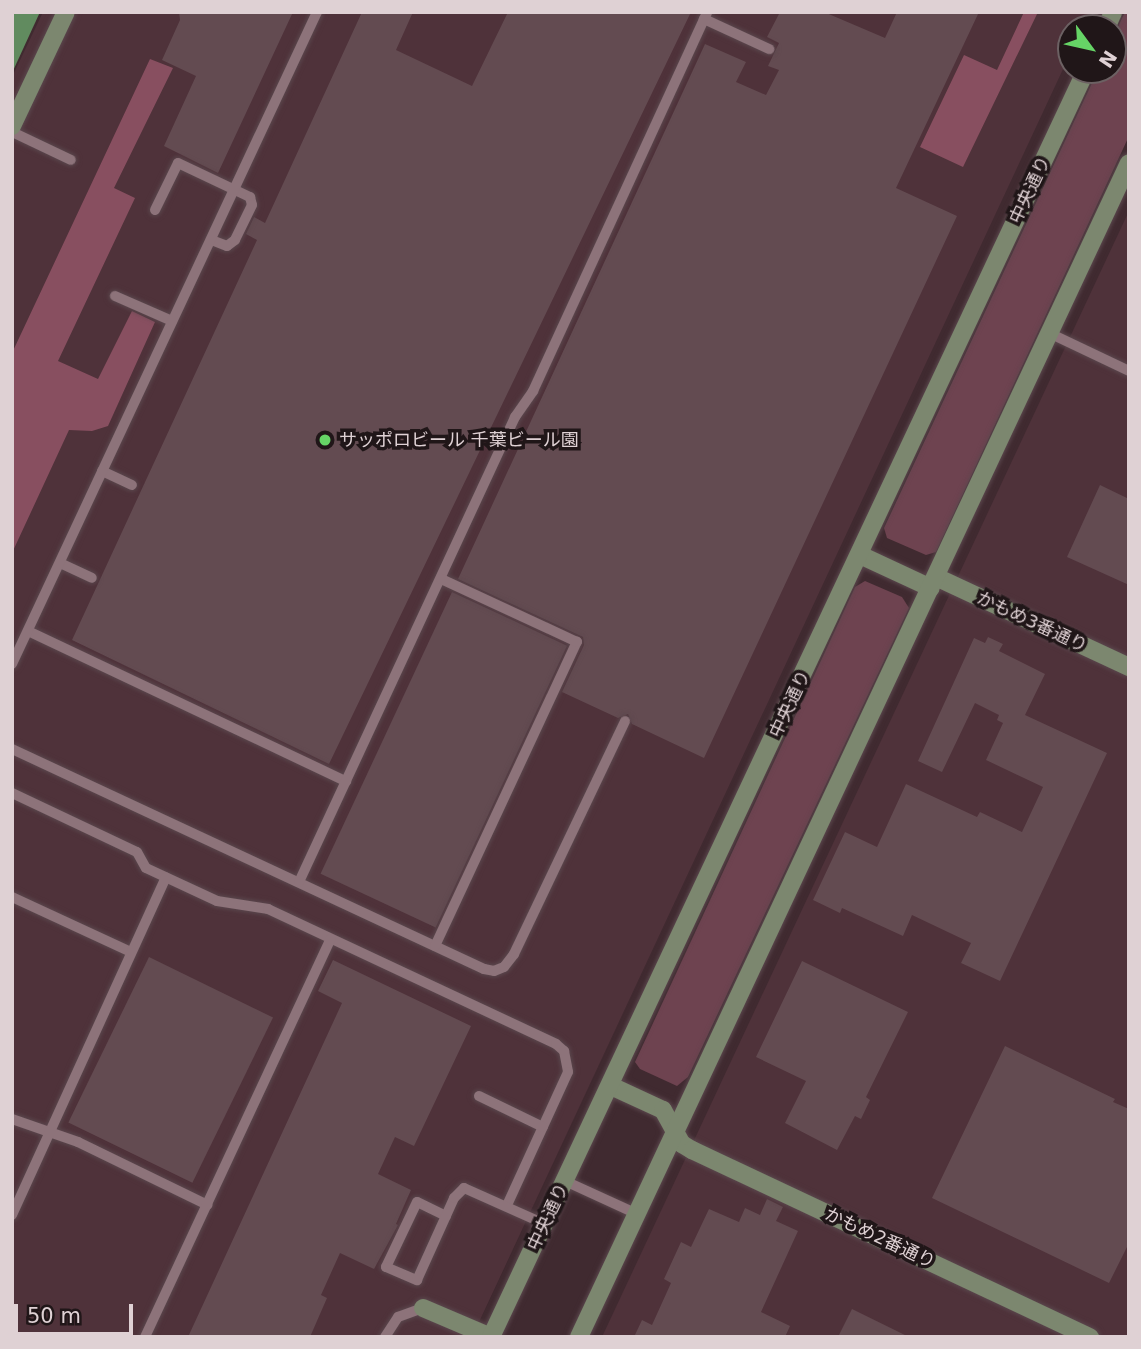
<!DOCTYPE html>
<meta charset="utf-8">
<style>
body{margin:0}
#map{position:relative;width:1141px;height:1349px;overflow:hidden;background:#402a30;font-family:"DejaVu Sans","Noto Sans JP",sans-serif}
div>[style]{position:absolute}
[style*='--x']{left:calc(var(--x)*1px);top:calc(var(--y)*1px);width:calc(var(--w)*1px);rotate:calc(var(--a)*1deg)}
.built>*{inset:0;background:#4f323a}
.green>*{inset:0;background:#6e4350}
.forest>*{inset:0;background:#884f60}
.water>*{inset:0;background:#618b5f}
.building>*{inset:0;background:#634b51;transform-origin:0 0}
.roads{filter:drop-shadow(0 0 2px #5a474d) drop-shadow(0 0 2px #5a474d)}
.lane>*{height:10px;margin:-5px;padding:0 5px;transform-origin:5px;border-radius:5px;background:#8d737a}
.secondary>*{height:18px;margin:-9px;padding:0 9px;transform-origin:9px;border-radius:9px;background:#7c876f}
.dots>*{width:19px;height:19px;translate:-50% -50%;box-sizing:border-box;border:4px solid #201618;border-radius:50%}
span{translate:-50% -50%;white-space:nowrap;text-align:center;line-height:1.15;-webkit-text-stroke:7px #201618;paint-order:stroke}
.street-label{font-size:18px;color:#dfd1d4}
.poi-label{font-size:18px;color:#dfd1d4}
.left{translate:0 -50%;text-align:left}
.frame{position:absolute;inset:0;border:14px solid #dfd1d4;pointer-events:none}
.north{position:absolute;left:1057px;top:14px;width:70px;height:70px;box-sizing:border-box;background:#201618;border:2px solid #6c6163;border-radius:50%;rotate:123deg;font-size:19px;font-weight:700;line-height:28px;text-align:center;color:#dfd1d4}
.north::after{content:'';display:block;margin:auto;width:24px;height:32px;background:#66d466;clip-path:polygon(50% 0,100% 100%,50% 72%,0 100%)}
.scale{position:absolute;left:14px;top:1304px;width:119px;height:32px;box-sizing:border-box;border:4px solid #dfd1d4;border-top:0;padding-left:9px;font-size:21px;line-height:24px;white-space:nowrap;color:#dfd1d4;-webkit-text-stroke:5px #201618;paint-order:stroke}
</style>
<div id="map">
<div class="built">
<div style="clip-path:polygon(43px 12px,1090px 12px,1082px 28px,1071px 28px,1071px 52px,472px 1337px,12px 1337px,12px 77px)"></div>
<div style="clip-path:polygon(1129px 211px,1129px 1337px,602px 1337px)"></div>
</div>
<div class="green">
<div style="clip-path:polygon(1125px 12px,1129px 12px,1129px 136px,936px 552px,926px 555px,887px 538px,884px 528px,1098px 70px,1113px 70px,1113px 37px)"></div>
<div style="clip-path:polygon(865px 581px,902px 597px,909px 608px,688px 1077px,677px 1086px,640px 1069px,635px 1062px,855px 587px)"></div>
</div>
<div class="forest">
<div style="clip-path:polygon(1024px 12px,1038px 12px,963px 167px,920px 147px,964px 55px,997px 70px)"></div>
<div style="clip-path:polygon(150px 59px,173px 68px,114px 188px,135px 198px,58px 361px,98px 379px,132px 311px,155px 322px,108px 426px,92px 431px,69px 430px,12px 553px,12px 353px)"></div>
</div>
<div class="water">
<div style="clip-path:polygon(12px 12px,40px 12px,12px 73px)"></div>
</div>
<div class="building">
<div style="clip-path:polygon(179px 12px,293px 12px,218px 173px,164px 146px,196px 76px,162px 60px,180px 20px)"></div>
<div style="clip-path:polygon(362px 12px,413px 12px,396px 50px,472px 86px,508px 12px,691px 12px,329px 764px,72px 640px,257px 240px,246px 234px,254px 217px,265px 223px)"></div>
<div style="clip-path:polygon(780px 12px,824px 12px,885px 38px,897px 12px,979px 12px,896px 188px,957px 216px,704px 758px,632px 724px,628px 714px,618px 718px,562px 692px,584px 645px,583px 637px,458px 579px,705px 44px,746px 62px,736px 82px,766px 95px,779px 70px,768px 66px,779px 43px,767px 37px)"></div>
<div style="clip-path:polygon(1100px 485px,1129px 499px,1129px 585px,1067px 557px)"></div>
<div style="left:452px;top:592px;width:127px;height:311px;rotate:25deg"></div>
<div style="clip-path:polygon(988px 637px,1003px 644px,999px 651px,1045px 674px,1025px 715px,1107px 753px,1000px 981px,961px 963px,971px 943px,912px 915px,903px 936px,842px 908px,840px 913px,813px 900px,845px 832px,877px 847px,906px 784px,977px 817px,980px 812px,1022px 832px,1043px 787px,986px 760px,1003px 723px,997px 720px,999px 715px,975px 703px,942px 772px,918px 761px,974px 638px,985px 643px)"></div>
<div style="left:149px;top:957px;width:138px;height:184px;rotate:26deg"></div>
<div style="clip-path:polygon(333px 960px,471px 1026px,414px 1146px,395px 1137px,378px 1174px,411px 1190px,396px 1224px,398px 1225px,374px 1269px,340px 1253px,321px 1295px,327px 1298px,310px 1337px,188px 1337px,342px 1003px,318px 991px)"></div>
<div style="clip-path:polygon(802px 961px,908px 1012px,866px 1097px,870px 1100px,861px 1119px,855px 1116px,837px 1150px,785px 1123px,806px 1081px,756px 1057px)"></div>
<div style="clip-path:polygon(1005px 1046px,1115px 1099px,1113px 1102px,1129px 1109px,1129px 1243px,1109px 1283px,932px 1198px)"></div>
<div style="clip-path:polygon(767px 1199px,783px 1207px,776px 1221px,798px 1231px,761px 1312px,790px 1326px,785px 1337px,634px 1337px,642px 1320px,652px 1325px,671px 1283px,664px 1279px,681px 1242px,691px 1247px,709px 1209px,739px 1222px,745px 1208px,760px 1215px)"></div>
<div style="clip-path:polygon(852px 1309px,909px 1337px,838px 1337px)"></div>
</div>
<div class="roads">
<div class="lane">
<div style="--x:704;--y:19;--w:72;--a:24.8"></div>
<div style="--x:12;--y:132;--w:65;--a:25.4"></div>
<div style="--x:155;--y:210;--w:52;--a:-63.9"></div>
<div style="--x:178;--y:163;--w:80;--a:25.3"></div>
<div style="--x:250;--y:197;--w:8;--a:76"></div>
<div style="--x:252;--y:205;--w:39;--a:116"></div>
<div style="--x:235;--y:240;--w:10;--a:143"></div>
<div style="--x:227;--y:246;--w:17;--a:-159"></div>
<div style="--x:115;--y:296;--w:62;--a:23.7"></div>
<div style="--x:1049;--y:333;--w:89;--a:25.4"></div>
<div style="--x:102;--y:471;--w:33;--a:25"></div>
<div style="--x:60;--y:563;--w:35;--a:25"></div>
<div style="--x:28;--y:631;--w:352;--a:25.3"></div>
<div style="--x:12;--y:664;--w:720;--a:-64.93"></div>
<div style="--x:12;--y:749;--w:521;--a:24.99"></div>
<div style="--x:484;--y:969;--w:10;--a:11"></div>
<div style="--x:494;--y:971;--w:11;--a:-22"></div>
<div style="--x:504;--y:967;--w:16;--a:-52"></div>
<div style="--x:514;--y:954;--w:258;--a:-64.5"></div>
<div style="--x:12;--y:793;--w:138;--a:25.3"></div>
<div style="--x:137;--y:852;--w:18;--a:61"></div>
<div style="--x:146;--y:868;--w:78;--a:24.9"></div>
<div style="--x:217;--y:901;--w:52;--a:8.9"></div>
<div style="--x:268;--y:909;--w:318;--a:25.1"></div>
<div style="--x:556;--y:1044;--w:11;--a:41"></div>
<div style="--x:564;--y:1051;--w:21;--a:79"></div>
<div style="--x:568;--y:1072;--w:146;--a:114.6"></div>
<div style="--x:299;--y:882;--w:513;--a:-65.08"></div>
<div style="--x:515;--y:417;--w:32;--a:-55"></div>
<div style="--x:533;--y:391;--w:417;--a:-65.3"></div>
<div style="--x:12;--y:897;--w:131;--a:24.8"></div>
<div style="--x:435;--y:946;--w:336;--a:-65"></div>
<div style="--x:577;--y:642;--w:150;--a:-155.1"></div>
<div style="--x:479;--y:1096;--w:71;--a:25.8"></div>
<div style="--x:12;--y:1119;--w:70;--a:19.2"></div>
<div style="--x:78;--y:1142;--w:144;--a:25.9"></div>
<div style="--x:565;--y:1181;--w:79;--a:24.6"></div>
<div style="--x:12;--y:1215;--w:371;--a:-65.5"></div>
<div style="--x:446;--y:1216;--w:32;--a:-154"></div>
<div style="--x:417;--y:1202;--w:72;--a:115.5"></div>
<div style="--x:386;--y:1267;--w:34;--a:23"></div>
<div style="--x:417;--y:1280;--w:90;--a:-65.7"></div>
<div style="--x:454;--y:1198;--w:14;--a:-45"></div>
<div style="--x:464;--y:1188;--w:89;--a:24"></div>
<div style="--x:145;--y:1337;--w:439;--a:-65"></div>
<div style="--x:385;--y:1337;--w:24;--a:-57"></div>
<div style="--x:398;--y:1317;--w:27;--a:-20"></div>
</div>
<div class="secondary">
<div style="--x:1106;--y:28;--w:17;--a:-66"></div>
<div style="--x:12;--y:126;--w:126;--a:-64.7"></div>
<div style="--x:860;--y:555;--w:78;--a:24.9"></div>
<div style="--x:936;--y:577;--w:213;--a:25"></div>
<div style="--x:611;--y:1086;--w:57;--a:24.8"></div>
<div style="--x:663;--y:1110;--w:39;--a:61"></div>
<div style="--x:682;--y:1144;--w:12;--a:31"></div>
<div style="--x:692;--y:1150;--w:440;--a:25.2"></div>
<div style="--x:423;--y:1308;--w:74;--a:23.1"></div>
<div style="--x:491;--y:1337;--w:1400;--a:-64.84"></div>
<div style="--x:579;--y:1337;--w:1296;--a:-64.9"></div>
</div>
</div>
<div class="dots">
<div style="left:325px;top:440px;background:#66d466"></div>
</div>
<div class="street-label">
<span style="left:1030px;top:190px;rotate:-65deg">中央通り</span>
<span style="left:1032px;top:622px;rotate:25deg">かもめ3番通り</span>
<span style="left:790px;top:704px;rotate:-65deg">中央通り</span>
<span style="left:548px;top:1217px;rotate:-65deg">中央通り</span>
<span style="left:880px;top:1238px;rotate:25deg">かもめ2番通り</span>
</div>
<div class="poi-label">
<span class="left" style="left:339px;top:440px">サッポロビール 千葉ビール園</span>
</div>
<div class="frame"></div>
<div class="north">N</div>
<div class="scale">50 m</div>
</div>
